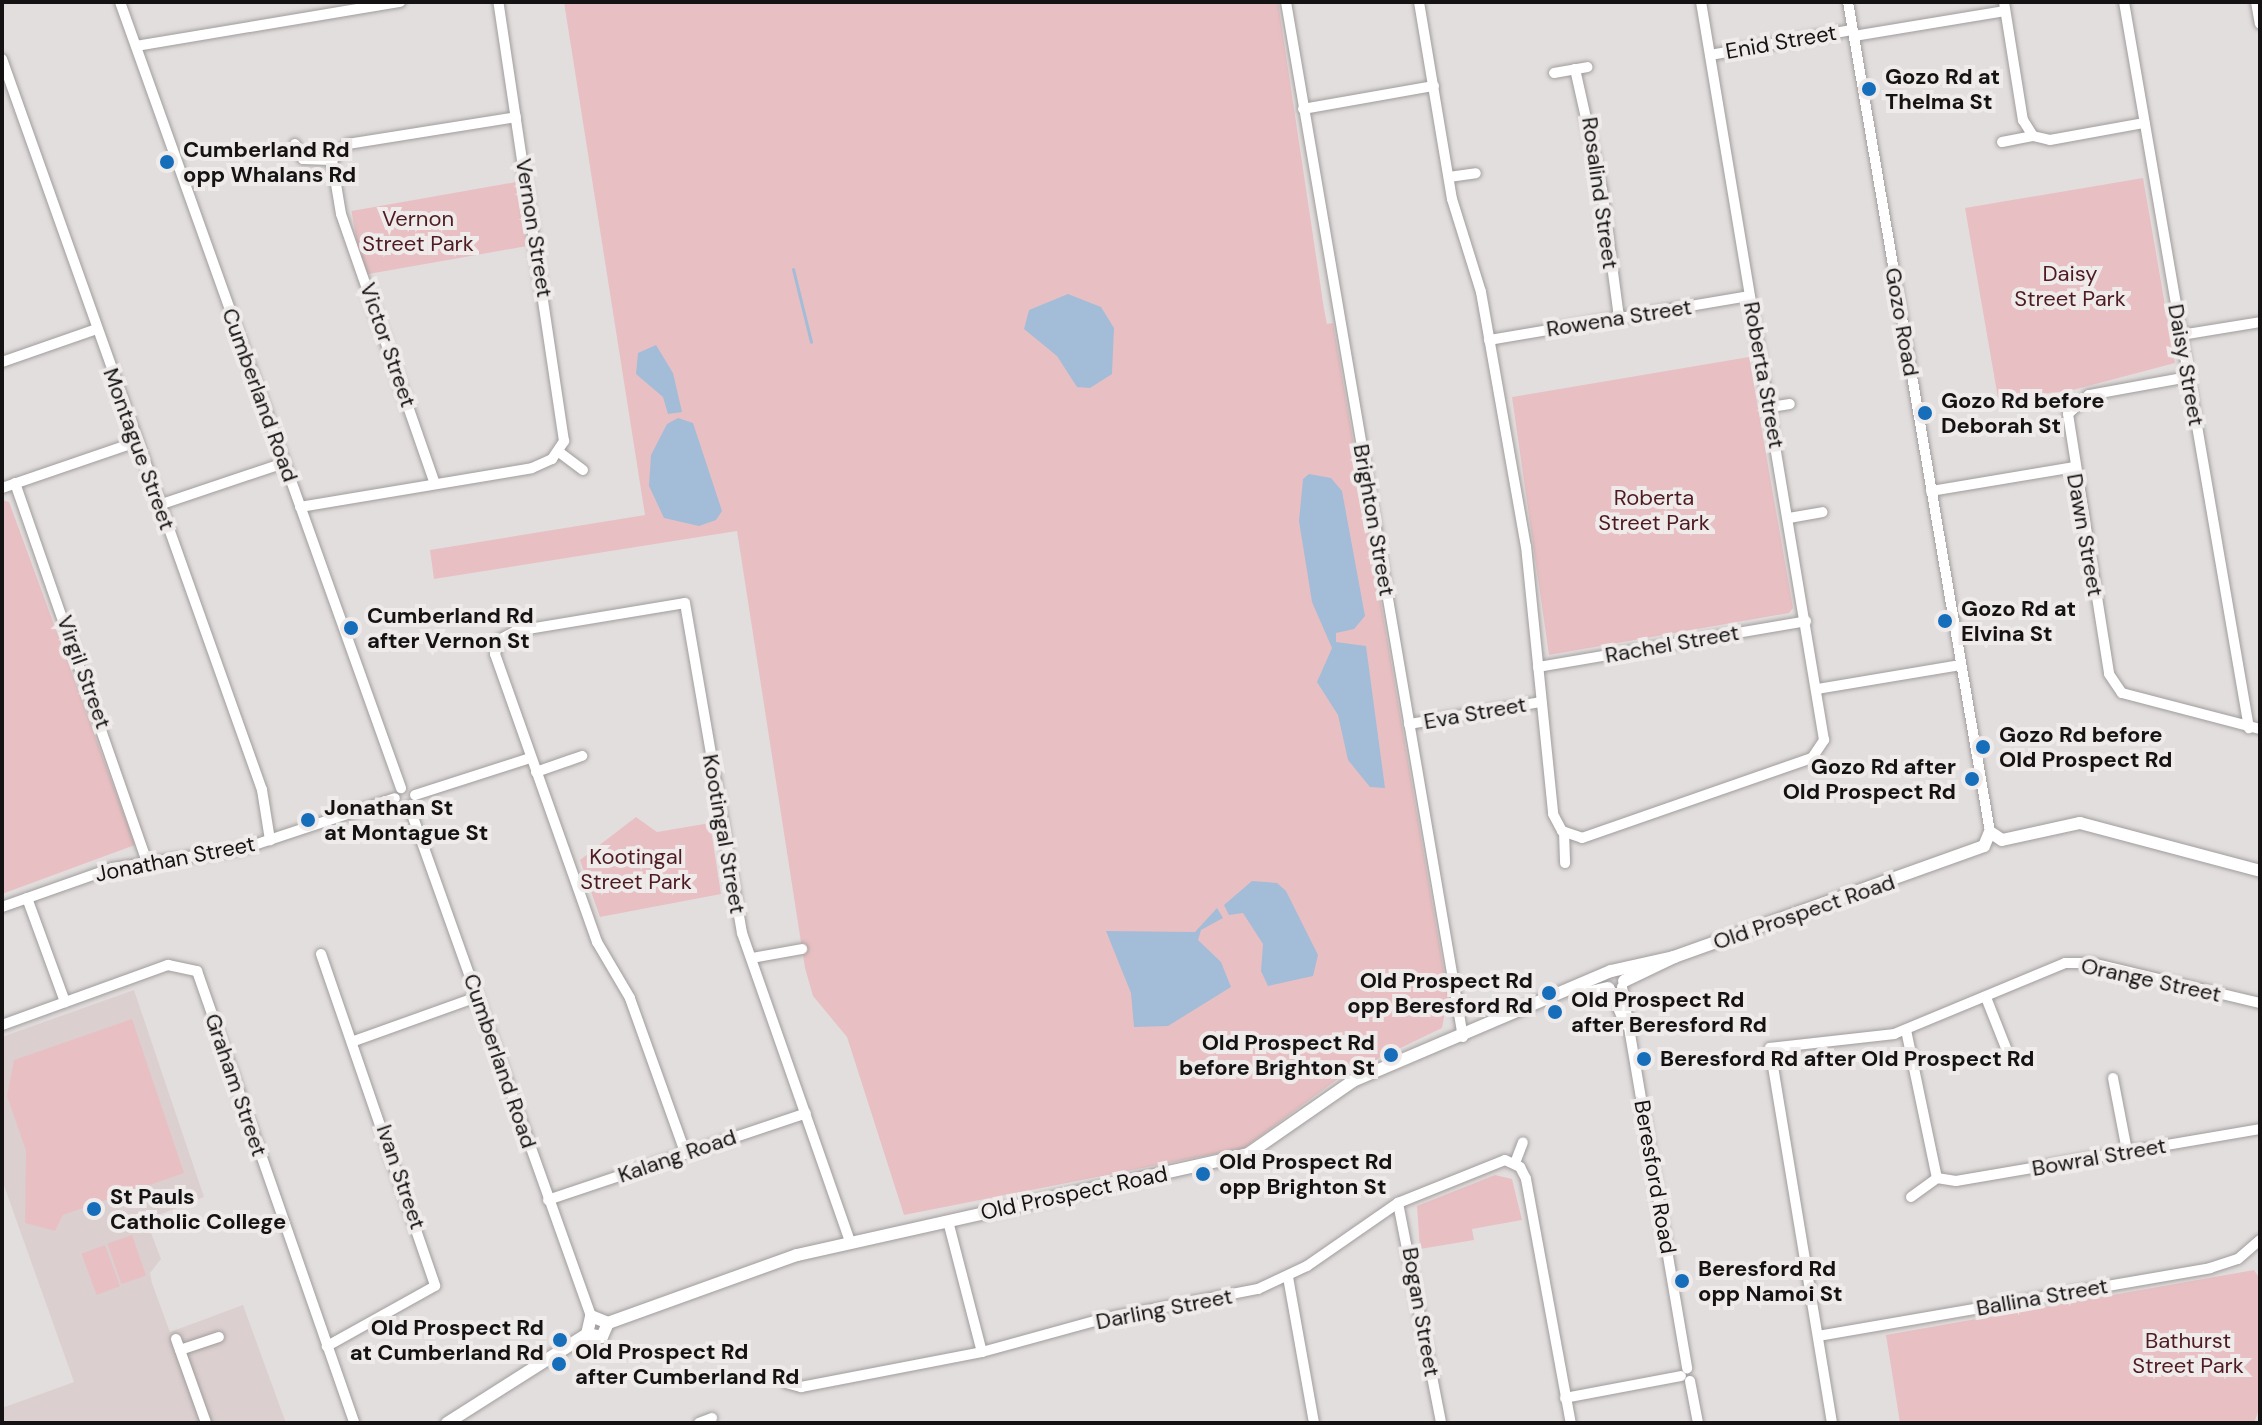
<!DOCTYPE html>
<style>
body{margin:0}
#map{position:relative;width:2262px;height:1425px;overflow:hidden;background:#e3dede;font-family:"DM Sans",sans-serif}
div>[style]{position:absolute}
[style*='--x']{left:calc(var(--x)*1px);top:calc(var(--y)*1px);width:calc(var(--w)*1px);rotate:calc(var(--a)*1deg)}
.built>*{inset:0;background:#dccfcf}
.green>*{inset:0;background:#e8c0c3;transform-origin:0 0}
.water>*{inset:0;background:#a3bcd8}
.stream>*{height:3px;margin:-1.5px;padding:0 1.5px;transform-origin:1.5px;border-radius:1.5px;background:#a3bcd8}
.roads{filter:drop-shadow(0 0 2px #a19d9d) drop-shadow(0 0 2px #a19d9d)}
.minor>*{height:10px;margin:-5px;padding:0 5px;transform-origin:5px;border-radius:5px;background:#fff}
.major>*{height:12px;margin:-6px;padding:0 6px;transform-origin:6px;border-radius:6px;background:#fff}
.dots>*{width:22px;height:22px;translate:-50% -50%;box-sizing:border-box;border:4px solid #f0ebeb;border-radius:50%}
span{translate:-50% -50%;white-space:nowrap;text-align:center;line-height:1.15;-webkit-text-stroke:8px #f0ebeb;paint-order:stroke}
.street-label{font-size:22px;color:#141212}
.poi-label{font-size:22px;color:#141212;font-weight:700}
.left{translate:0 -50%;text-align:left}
.right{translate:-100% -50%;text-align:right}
.park-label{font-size:22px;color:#4f1b23}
.frame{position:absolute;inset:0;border:4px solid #141212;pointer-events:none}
</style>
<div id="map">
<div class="built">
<div style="clip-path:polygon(134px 990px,204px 1197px,146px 1220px,161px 1259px,150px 1273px,152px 1283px,170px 1332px,243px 1305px,286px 1423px,2px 1423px,2px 1408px,74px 1382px,2px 1180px,2px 1037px)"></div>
</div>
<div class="green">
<div style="clip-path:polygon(564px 2px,1278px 2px,1324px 309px,1327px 324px,1333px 323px,1448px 995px,1442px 1028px,1342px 1076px,1244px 1148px,904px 1215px,847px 1037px,813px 996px,805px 968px,737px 531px,434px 579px,430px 550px,645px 515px)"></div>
<div style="clip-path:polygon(2143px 178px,2175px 363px,2069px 391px,1998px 398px,1965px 208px)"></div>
<div style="left:516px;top:182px;width:65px;height:167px;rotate:80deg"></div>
<div style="clip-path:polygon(1749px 357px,1793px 608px,1789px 613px,1549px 655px,1512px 397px)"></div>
<div style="clip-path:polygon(2px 500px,9px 502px,135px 845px,2px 894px)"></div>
<div style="clip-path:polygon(636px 817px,657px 832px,710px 823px,721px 894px,600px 917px,580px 860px)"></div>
<div style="clip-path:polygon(132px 1019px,184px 1173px,63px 1215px,55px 1231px,25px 1223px,26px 1151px,7px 1096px,14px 1060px)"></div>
<div style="clip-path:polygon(1495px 1175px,1512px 1179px,1522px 1220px,1472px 1229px,1474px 1240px,1420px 1249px,1417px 1206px)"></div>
<div style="left:132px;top:1235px;width:43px;height:26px;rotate:71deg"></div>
<div style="left:105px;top:1245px;width:44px;height:25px;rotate:70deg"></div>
<div style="clip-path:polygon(2254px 1270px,2260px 1279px,2260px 1407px,2254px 1423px,1900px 1423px,1886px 1335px)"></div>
</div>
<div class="water">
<div style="clip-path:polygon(1068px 294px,1101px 307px,1114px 328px,1112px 374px,1090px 388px,1077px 387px,1057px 356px,1024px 329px,1029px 310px)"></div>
<div style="clip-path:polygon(656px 345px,673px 373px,682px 412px,668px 414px,663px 397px,636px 374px,638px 353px)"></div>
<div style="clip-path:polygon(678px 418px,693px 423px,722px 511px,716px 520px,699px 526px,664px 518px,649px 486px,651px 455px,667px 424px)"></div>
<div style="clip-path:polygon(1309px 474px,1331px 478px,1342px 491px,1365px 616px,1354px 629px,1336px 633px,1336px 642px,1366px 646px,1385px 788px,1370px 787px,1348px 760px,1338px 715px,1317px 682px,1332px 648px,1312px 602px,1299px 521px,1303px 479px)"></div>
<div style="clip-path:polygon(1252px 881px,1277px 883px,1286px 891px,1318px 955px,1313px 976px,1268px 986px,1261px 971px,1263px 944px,1243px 913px,1229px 915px,1224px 905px)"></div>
<div style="clip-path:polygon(1217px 908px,1223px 918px,1201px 930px,1198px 940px,1221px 962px,1231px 987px,1168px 1026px,1134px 1027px,1131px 993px,1106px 931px,1195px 932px)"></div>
</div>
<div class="stream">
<div style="--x:793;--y:269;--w:75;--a:76.1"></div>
</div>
<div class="roads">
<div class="minor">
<div style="--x:120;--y:2;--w:835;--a:70.33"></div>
<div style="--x:1286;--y:2;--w:1050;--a:80.3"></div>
<div style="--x:1419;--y:2;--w:200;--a:80.5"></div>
<div style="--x:1452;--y:199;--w:97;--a:72.7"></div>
<div style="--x:1481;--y:292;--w:258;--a:80"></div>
<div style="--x:1526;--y:546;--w:269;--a:84.2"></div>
<div style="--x:1553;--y:814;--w:19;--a:62"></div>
<div style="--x:1562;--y:831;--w:21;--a:19"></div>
<div style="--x:1582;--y:838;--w:244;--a:-19.2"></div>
<div style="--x:1812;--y:758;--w:22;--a:-56"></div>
<div style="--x:1824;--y:740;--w:748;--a:-99.46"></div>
<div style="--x:1848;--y:2;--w:842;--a:80.29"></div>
<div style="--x:2004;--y:2;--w:120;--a:80.9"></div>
<div style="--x:2023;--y:120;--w:19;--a:58"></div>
<div style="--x:2033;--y:136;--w:17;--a:13"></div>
<div style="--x:2050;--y:140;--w:96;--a:-10.3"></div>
<div style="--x:2124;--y:2;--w:737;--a:80.23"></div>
<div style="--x:2256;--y:2;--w:22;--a:80"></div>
<div style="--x:1854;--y:36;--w:153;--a:-9.4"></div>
<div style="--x:136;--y:46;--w:268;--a:-9.5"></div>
<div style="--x:1710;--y:55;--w:144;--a:-10"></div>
<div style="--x:2;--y:59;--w:776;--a:70.42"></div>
<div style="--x:262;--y:790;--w:51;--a:80.9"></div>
<div style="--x:1575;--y:69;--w:124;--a:77.4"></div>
<div style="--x:1602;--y:190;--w:129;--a:82.4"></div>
<div style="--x:1554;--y:73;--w:34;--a:-10"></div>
<div style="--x:1303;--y:109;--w:133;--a:-10"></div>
<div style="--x:2002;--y:142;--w:32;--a:-11"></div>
<div style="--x:295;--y:144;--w:17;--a:62"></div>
<div style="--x:303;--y:159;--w:29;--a:2"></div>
<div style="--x:1449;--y:177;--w:27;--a:-8"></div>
<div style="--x:2181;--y:335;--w:80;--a:-9.3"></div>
<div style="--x:1489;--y:340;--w:264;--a:-9.6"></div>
<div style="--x:2;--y:362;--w:101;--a:-19.2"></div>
<div style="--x:2188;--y:377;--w:101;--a:169.7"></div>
<div style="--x:2089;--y:395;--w:28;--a:138"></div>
<div style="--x:2068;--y:414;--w:263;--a:81"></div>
<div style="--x:2109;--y:674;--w:23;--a:56"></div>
<div style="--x:2122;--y:693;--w:143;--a:14.6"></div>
<div style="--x:1771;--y:407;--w:19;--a:-9"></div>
<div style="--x:559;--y:452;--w:30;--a:37"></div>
<div style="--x:15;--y:483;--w:401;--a:70.8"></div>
<div style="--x:435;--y:484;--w:286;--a:-109.2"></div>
<div style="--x:341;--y:214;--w:55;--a:-99.5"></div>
<div style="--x:332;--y:160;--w:23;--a:-45"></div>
<div style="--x:348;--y:144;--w:170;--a:-9.1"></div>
<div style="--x:2;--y:488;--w:142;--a:-18.9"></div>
<div style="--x:1931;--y:491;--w:145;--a:-9.5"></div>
<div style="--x:159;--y:505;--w:132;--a:-18.6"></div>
<div style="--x:300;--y:507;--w:235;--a:-9.5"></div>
<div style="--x:532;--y:468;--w:22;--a:-24"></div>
<div style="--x:552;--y:459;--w:22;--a:-56"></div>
<div style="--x:564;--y:441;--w:444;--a:-98.5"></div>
<div style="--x:1789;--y:518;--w:34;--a:-10"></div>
<div style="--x:1538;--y:667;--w:272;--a:-9.7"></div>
<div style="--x:1817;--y:689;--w:145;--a:-9.5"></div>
<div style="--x:1409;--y:724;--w:134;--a:-9.5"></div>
<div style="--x:536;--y:772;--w:49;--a:-19.2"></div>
<div style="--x:415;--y:795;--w:121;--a:-17.8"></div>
<div style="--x:409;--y:806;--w:542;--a:70.36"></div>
<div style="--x:1564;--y:832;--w:31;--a:88"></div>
<div style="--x:27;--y:898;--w:111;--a:69.9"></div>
<div style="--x:2;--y:907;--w:118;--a:-19.4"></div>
<div style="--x:113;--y:868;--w:130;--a:-8.4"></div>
<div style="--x:242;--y:849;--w:161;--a:-18.4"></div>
<div style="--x:321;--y:954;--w:351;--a:71"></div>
<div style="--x:435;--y:1286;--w:124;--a:150.9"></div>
<div style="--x:752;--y:958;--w:51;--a:-10.2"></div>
<div style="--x:1622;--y:987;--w:387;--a:80.3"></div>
<div style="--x:1610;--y:989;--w:39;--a:67"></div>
<div style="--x:1987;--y:1000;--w:52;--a:68.4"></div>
<div style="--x:2;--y:1025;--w:177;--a:-19.9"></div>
<div style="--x:168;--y:965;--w:30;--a:12"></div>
<div style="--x:197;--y:971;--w:478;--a:70.8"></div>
<div style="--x:1906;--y:1030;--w:151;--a:78.2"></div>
<div style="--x:1937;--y:1178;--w:19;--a:9"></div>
<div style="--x:1956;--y:1181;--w:308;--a:-9.7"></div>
<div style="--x:354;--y:1041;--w:131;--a:-19.7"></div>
<div style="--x:2113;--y:1078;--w:74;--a:79.1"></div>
<div style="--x:685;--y:1152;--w:164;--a:-109.7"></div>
<div style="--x:630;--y:998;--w:65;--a:-120.5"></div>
<div style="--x:597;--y:942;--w:306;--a:-109.5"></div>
<div style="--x:495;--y:654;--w:15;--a:-74"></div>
<div style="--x:499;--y:640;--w:19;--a:-28"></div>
<div style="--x:516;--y:631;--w:171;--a:-9.4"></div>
<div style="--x:685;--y:603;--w:335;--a:80.2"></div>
<div style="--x:742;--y:933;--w:327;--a:70.7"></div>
<div style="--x:1515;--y:1163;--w:22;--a:-69"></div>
<div style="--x:1911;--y:1197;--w:32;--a:-36"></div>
<div style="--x:548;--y:1200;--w:272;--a:-18.6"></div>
<div style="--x:1398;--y:1203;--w:224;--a:78.9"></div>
<div style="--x:948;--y:1221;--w:135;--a:75.5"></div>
<div style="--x:1288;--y:1277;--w:148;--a:79.9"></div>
<div style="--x:1818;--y:1336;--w:398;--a:-9.8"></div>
<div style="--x:2210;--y:1268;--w:29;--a:-18"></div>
<div style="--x:2238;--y:1259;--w:29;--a:-41"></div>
<div style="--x:176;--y:1339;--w:89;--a:70.3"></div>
<div style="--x:180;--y:1350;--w:41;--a:-18.4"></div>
<div style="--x:1690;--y:1381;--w:43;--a:79.2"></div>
<div style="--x:786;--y:1383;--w:16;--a:15"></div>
<div style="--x:801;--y:1387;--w:184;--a:-10.9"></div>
<div style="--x:982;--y:1352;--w:124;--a:-15.4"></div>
<div style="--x:1102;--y:1319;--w:159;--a:-10.9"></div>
<div style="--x:1258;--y:1289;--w:54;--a:-25.1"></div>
<div style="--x:1307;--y:1266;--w:111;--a:-34.7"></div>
<div style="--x:1398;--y:1203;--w:115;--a:-21.9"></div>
<div style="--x:1505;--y:1160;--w:17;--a:25"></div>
<div style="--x:1520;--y:1167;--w:13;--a:63"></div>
<div style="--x:1526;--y:1179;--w:248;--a:79.6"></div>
<div style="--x:1565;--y:1398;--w:118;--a:-10.7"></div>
<div style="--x:699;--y:1423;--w:14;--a:-21"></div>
<div style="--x:1832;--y:1423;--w:380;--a:-99.4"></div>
<div style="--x:1770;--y:1048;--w:125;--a:-6.4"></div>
<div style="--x:1894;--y:1034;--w:185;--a:-22.5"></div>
<div style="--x:2065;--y:963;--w:27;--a:0"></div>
<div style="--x:2092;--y:963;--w:173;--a:13.4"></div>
</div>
<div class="major">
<div style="--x:2002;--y:840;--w:80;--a:-12.3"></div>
<div style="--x:2080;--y:823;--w:186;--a:14.9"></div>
<div style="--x:1984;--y:846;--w:15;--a:-67"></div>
<div style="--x:1990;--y:832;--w:14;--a:34"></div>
<div style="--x:1624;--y:981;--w:55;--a:-25.6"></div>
<div style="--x:1674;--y:957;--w:329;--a:-19.7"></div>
<div style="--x:1578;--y:995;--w:31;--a:-13"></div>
<div style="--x:608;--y:1323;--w:201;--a:-19.8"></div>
<div style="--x:797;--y:1255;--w:462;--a:-12.6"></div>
<div style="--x:1248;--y:1154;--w:128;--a:-34.8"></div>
<div style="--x:1353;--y:1081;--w:280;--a:-23.1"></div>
<div style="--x:1611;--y:971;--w:65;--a:-12.5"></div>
<div style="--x:587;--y:1334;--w:18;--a:-77"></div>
<div style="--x:591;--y:1316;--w:18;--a:22"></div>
<div style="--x:587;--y:1334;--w:15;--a:11"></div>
<div style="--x:602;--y:1337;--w:15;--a:-67"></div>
<div style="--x:447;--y:1423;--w:166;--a:-32.4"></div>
</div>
</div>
<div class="dots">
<div style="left:1869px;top:89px;background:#166ebb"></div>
<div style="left:167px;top:162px;background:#166ebb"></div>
<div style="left:1925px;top:413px;background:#166ebb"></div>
<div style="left:1945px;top:621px;background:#166ebb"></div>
<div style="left:351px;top:628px;background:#166ebb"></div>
<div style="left:1983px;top:747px;background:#166ebb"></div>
<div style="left:1972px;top:779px;background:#166ebb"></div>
<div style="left:308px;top:820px;background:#166ebb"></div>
<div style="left:1549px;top:993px;background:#166ebb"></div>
<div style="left:1555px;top:1012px;background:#166ebb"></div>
<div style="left:1391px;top:1055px;background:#166ebb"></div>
<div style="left:1644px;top:1059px;background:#166ebb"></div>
<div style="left:1203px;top:1174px;background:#166ebb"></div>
<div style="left:94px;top:1209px;background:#166ebb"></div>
<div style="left:1682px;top:1281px;background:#166ebb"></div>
<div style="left:560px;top:1340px;background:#166ebb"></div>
<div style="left:559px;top:1364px;background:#166ebb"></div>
</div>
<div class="street-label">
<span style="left:1781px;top:42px;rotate:-10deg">Enid Street</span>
<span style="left:1600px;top:193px;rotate:82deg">Rosalind Street</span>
<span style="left:534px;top:228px;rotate:81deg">Vernon Street</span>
<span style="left:1619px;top:318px;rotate:-9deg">Rowena Street</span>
<span style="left:1902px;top:322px;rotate:80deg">Gozo Road</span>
<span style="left:388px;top:345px;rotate:71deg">Victor Street</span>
<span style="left:2186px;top:365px;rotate:80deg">Daisy Street</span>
<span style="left:1764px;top:375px;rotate:80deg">Roberta Street</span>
<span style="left:260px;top:395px;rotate:70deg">Cumberland Road</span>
<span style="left:139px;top:449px;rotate:70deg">Montague Street</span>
<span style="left:1374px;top:520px;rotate:80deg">Brighton Street</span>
<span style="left:2085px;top:535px;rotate:80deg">Dawn Street</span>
<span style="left:1672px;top:644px;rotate:-10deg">Rachel Street</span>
<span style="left:84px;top:672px;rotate:70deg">Virgil Street</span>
<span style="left:1475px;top:713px;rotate:-10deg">Eva Street</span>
<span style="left:724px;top:834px;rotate:80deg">Kootingal Street</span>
<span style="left:175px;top:859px;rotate:-11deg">Jonathan Street</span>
<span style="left:1804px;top:912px;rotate:-19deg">Old Prospect Road</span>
<span style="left:2151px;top:980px;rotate:12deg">Orange Street</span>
<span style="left:500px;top:1061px;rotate:71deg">Cumberland Road</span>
<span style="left:236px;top:1085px;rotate:71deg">Graham Street</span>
<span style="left:677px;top:1156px;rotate:-19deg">Kalang Road</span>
<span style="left:2099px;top:1157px;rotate:-10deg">Bowral Street</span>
<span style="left:401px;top:1177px;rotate:71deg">Ivan Street</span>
<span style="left:1655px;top:1177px;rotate:80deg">Beresford Road</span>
<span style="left:1074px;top:1193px;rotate:-12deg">Old Prospect Road</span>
<span style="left:2042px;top:1297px;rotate:-10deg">Ballina Street</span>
<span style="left:1164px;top:1309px;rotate:-11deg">Darling Street</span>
<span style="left:1421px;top:1312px;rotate:80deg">Bogan Street</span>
</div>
<div class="poi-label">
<span class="left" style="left:1885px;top:89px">Gozo Rd at<br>Thelma St</span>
<span class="left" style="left:183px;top:162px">Cumberland Rd<br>opp Whalans Rd</span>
<span class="left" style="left:1941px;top:413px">Gozo Rd before<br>Deborah St</span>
<span class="left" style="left:1961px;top:621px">Gozo Rd at<br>Elvina St</span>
<span class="left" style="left:367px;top:628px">Cumberland Rd<br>after Vernon St</span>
<span class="left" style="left:1999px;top:747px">Gozo Rd before<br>Old Prospect Rd</span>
<span class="right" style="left:1956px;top:779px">Gozo Rd after<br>Old Prospect Rd</span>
<span class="left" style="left:324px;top:820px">Jonathan St<br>at Montague St</span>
<span class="right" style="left:1533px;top:993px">Old Prospect Rd<br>opp Beresford Rd</span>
<span class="left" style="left:1571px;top:1012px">Old Prospect Rd<br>after Beresford Rd</span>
<span class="right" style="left:1375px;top:1055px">Old Prospect Rd<br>before Brighton St</span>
<span class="left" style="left:1660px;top:1059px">Beresford Rd after Old Prospect Rd</span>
<span class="left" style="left:1219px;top:1174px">Old Prospect Rd<br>opp Brighton St</span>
<span class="left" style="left:110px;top:1209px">St Pauls<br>Catholic College</span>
<span class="left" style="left:1698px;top:1281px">Beresford Rd<br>opp Namoi St</span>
<span class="right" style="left:544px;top:1340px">Old Prospect Rd<br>at Cumberland Rd</span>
<span class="left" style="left:575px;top:1364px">Old Prospect Rd<br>after Cumberland Rd</span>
</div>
<div class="park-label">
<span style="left:418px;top:231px">Vernon<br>Street Park</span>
<span style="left:2070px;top:286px">Daisy<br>Street Park</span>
<span style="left:1654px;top:510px">Roberta<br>Street Park</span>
<span style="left:636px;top:869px">Kootingal<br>Street Park</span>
<span style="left:2188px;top:1353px">Bathurst<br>Street Park</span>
</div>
<div class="frame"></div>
</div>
